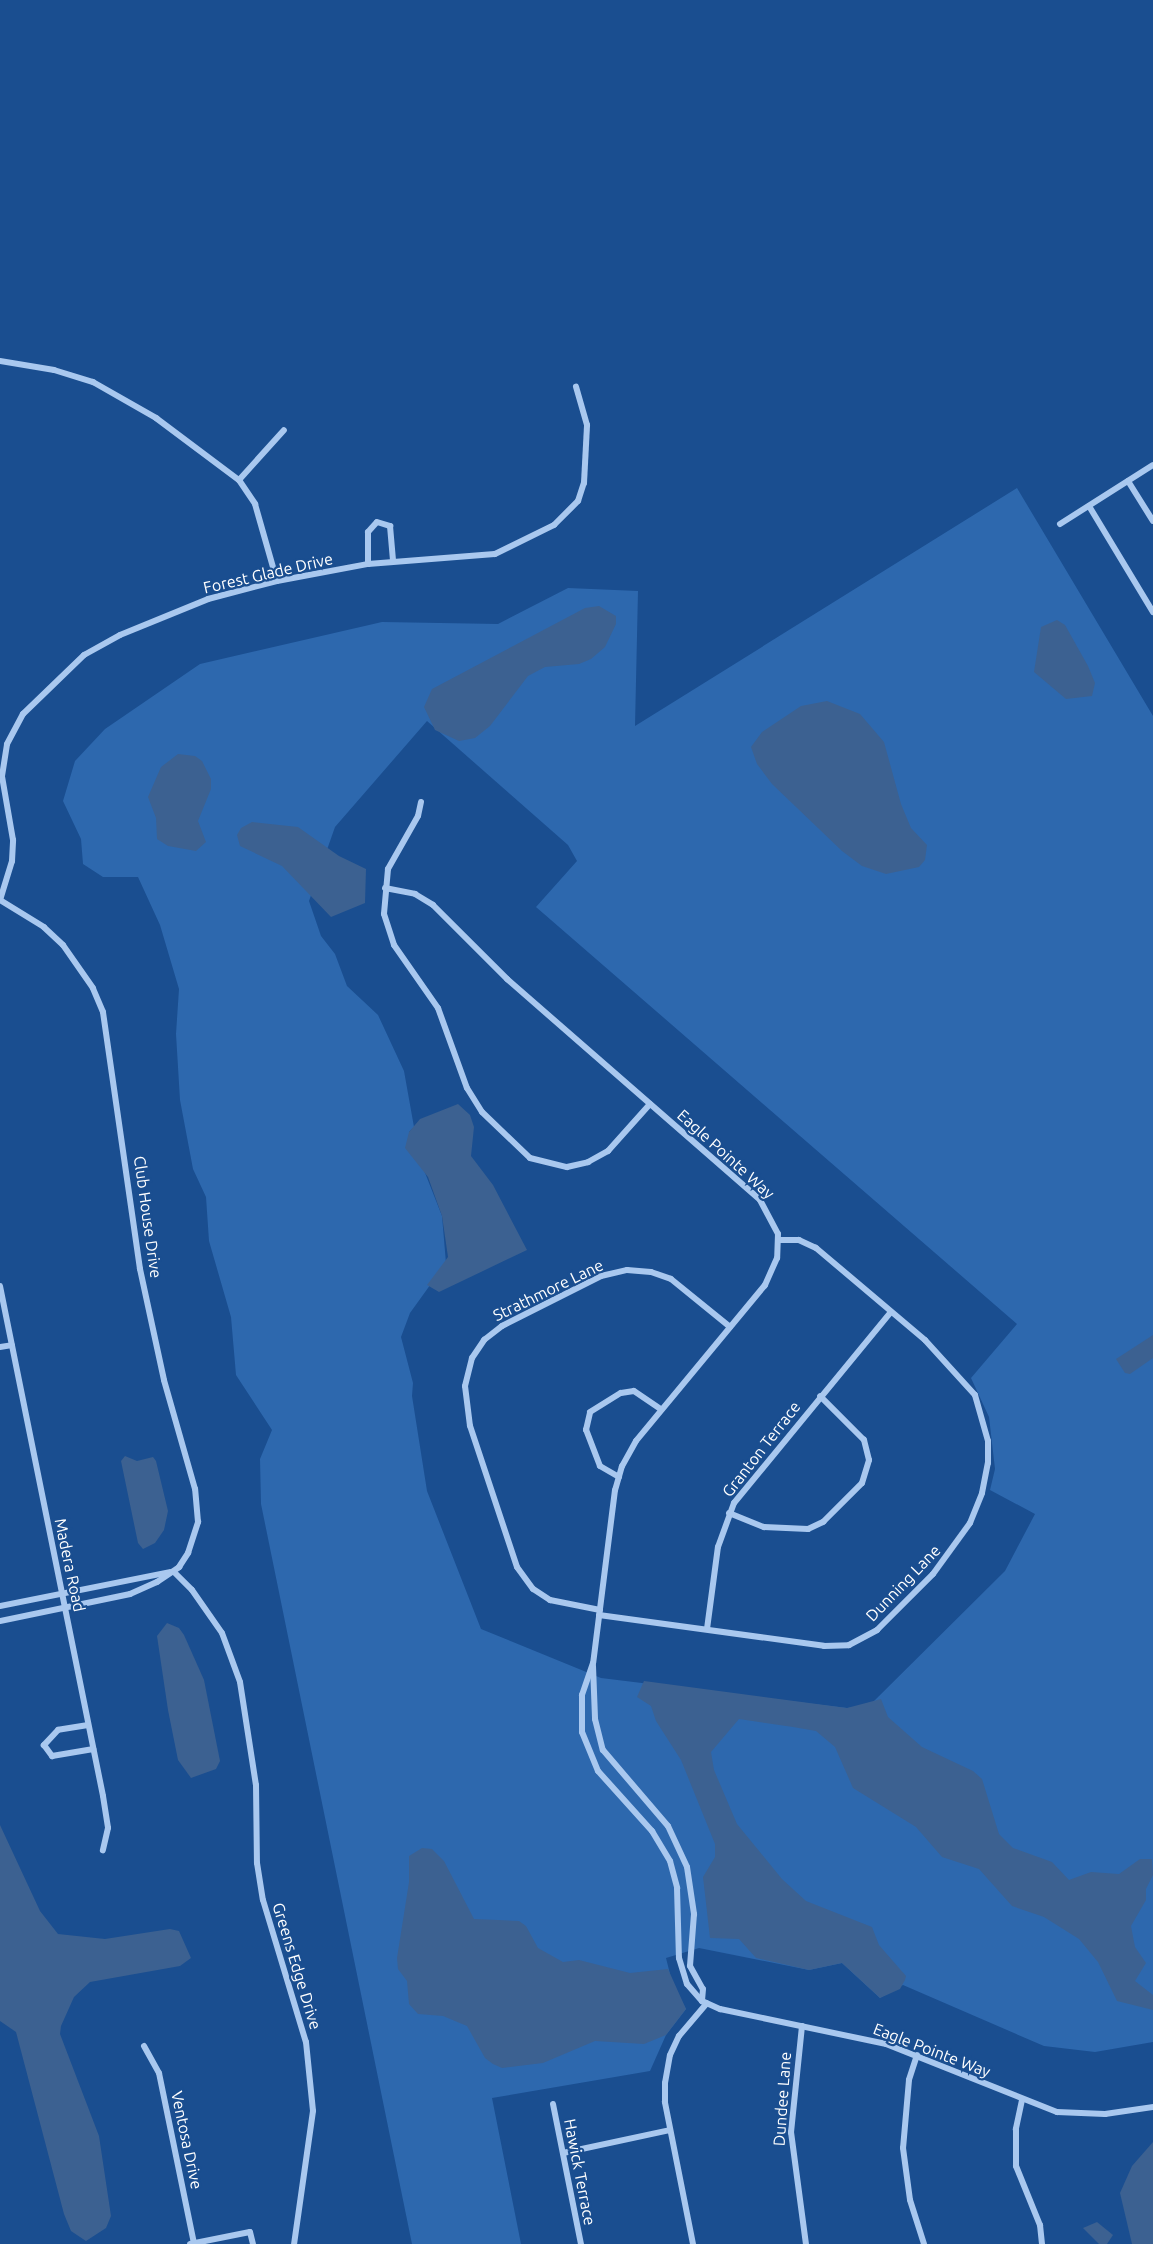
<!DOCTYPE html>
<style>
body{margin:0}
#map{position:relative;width:1153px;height:2244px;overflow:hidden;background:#1a4e90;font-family:Ubuntu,sans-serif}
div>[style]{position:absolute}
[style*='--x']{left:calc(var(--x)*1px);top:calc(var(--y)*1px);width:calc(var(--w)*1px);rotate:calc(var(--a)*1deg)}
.green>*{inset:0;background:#2d68ae}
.water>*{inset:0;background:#3c6191}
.street>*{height:6px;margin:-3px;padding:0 3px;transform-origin:3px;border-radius:3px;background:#a9c8ef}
span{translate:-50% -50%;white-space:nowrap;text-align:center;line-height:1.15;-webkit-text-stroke:4.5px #1a4e90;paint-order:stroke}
.street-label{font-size:16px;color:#fff}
</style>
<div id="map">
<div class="green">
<div style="clip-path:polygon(evenodd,1017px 488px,1153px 716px,1153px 2042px,1095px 2052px,1044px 2046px,903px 1985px,880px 1998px,842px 1963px,809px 1970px,699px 1948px,666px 1958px,672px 1982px,686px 2009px,666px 2035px,650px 2071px,492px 2098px,521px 2244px,412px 2244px,261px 1504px,260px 1459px,272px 1430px,236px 1375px,231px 1317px,209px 1241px,206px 1197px,193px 1169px,180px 1100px,176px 1034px,179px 989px,160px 925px,138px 877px,103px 877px,83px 864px,81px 839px,63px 801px,75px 761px,105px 729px,200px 664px,382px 622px,498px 624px,568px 588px,638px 591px,635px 726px,1017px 488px,427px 721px,568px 845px,577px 861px,536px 907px,1017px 1324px,971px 1378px,989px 1417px,995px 1469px,990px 1490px,1035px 1514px,1005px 1571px,870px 1705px,847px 1708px,601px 1678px,481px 1629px,427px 1491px,412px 1396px,413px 1383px,401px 1337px,410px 1313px,446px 1263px,442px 1216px,409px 1132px,414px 1127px,404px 1071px,378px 1015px,347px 986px,335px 954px,321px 936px,309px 901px,335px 827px,427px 721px)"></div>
</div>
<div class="water">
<div style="clip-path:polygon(599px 606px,616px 616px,616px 624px,605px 647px,591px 659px,579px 664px,545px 667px,528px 676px,490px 726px,475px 738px,459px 741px,435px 730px,424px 707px,432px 689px,585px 608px)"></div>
<div style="clip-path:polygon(1057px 620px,1065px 625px,1088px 666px,1095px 683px,1092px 696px,1066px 699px,1034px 672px,1041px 627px)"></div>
<div style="clip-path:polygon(827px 701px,860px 714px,884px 742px,901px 804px,911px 828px,927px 845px,925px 860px,919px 867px,886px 874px,862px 866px,842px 851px,772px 784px,757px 764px,751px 747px,762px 732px,801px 706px)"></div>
<div style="clip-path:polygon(178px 754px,195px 756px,202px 761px,211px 779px,211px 789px,198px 821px,206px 842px,196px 851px,168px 846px,157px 839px,156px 818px,148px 797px,161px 767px)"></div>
<div style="clip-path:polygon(252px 822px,298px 827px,339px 856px,366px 869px,365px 903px,331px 917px,282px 866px,240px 846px,237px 835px,241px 828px)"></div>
<div style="clip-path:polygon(458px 1104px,470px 1115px,474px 1127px,471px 1156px,493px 1185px,527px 1250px,439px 1292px,427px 1285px,448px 1257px,442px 1216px,428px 1177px,405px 1148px,409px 1132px,420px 1119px)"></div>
<div style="clip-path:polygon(1153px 1335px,1153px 1358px,1130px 1374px,1125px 1373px,1116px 1359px)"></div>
<div style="clip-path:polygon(125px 1456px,137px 1461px,153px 1457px,156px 1461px,168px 1511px,164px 1530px,155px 1543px,143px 1549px,138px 1543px,121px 1461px)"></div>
<div style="clip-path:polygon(167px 1623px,179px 1628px,184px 1635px,204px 1680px,220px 1761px,216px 1769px,191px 1778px,178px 1760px,168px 1710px,157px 1636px)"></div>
<div style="clip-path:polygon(644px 1681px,847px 1708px,881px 1699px,888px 1717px,922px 1747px,973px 1771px,982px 1779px,999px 1834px,1013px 1848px,1052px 1862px,1069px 1880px,1091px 1872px,1119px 1874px,1140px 1859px,1152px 1859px,1153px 1875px,1146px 1889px,1146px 1900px,1131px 1926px,1135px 1947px,1146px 1963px,1135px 1981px,1153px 1995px,1153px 2010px,1117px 2001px,1098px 1962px,1079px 1939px,1044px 1917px,1012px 1906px,979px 1869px,942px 1857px,916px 1827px,853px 1788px,835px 1747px,816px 1731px,793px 1727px,739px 1719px,711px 1752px,714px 1770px,737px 1824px,782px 1879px,806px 1901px,872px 1927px,879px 1945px,906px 1976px,905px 1980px,900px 1989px,880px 1998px,842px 1963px,809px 1970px,756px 1958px,739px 1939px,710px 1938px,703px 1877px,715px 1857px,715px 1844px,681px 1760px,656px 1721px,651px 1706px,637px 1697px)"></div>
<div style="clip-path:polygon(0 1825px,40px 1911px,58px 1934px,105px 1939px,170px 1929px,179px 1931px,191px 1958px,180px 1966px,90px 1982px,74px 1997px,61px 2026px,60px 2034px,99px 2136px,111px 2216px,106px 2228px,86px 2241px,71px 2231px,64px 2214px,16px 2032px,0 2021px)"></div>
<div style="clip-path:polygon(422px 1848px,432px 1849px,444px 1861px,474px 1919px,519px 1921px,526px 1926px,538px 1948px,563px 1962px,579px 1960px,630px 1973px,668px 1969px,686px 2009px,666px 2035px,644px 2044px,595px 2041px,543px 2063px,502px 2068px,493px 2064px,485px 2058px,467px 2026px,443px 2016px,418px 2014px,409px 2004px,407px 1981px,398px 1969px,397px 1958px,409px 1882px,409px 1856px)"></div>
<div style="clip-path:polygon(1153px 2142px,1153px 2244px,1132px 2244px,1120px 2193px,1132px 2166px)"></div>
<div style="clip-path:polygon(1097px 2222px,1113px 2235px,1107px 2244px,1099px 2244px,1083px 2228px)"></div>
</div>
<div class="street">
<div style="--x:0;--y:361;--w:55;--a:9.5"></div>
<div style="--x:54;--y:370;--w:41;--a:17.1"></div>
<div style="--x:93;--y:382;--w:73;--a:29.7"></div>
<div style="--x:156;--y:418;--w:104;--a:36.8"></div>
<div style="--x:239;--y:480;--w:29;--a:56"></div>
<div style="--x:255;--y:504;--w:80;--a:74.1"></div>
<div style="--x:239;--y:480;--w:67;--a:-48"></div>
<div style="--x:1128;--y:481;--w:47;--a:58"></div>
<div style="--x:1089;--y:506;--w:124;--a:58.9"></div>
<div style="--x:1060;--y:524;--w:110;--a:-32.4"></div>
<div style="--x:368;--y:564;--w:32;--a:-90"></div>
<div style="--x:368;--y:532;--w:13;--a:-48"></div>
<div style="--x:377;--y:522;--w:14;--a:17"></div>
<div style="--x:390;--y:526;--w:35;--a:85"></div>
<div style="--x:421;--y:802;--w:14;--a:102"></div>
<div style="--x:418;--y:816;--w:61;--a:119.5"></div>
<div style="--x:388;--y:869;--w:45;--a:95.1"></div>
<div style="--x:384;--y:914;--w:33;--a:72"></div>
<div style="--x:394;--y:945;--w:77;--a:55.1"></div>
<div style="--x:438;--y:1008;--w:85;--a:70.1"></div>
<div style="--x:467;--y:1088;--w:28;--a:58"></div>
<div style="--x:482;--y:1112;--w:66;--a:43.8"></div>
<div style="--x:530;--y:1158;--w:38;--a:14"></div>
<div style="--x:567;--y:1167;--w:22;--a:-13"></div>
<div style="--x:588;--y:1162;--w:23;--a:-29"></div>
<div style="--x:608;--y:1151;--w:63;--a:-48.2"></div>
<div style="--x:385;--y:888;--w:31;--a:11"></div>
<div style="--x:415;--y:894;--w:21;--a:31"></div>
<div style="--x:433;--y:905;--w:105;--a:45"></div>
<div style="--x:507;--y:979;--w:336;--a:41.1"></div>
<div style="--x:760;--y:1200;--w:38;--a:62"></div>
<div style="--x:778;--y:1234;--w:24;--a:92"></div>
<div style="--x:777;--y:1258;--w:30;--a:114"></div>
<div style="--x:765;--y:1285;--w:202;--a:129.6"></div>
<div style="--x:636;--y:1441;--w:29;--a:119"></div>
<div style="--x:622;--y:1466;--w:25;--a:106"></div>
<div style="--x:615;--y:1490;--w:174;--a:97.2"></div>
<div style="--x:593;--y:1663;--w:34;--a:109"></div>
<div style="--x:582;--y:1695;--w:37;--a:90"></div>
<div style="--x:582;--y:1732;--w:42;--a:67.7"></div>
<div style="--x:598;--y:1771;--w:81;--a:48"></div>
<div style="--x:652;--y:1831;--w:35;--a:59"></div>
<div style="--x:670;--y:1861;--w:28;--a:75"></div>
<div style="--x:677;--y:1888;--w:70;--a:88.4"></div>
<div style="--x:679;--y:1958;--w:27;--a:73"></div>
<div style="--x:687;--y:1984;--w:23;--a:49"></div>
<div style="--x:702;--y:2001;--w:20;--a:24"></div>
<div style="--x:720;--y:2009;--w:170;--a:11.9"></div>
<div style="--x:886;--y:2044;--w:184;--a:21.7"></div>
<div style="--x:1057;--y:2112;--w:48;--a:2.4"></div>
<div style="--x:1105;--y:2114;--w:49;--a:-8.3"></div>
<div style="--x:0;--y:900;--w:41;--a:-72.9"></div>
<div style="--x:12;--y:861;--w:21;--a:-87"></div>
<div style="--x:13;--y:840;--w:65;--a:-99.8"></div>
<div style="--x:2;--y:776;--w:32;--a:-81"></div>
<div style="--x:7;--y:744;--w:34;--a:-62"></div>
<div style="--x:23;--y:714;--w:85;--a:-44"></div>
<div style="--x:84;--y:655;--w:41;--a:-29.1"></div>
<div style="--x:120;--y:635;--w:95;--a:-22.2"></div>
<div style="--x:208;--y:599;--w:71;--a:-14.6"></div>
<div style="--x:277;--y:581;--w:93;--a:-10.6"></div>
<div style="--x:368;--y:564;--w:127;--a:-4.5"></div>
<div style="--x:495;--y:554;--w:66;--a:-26.2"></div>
<div style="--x:554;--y:525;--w:34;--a:-45"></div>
<div style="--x:578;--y:501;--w:19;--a:-72"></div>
<div style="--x:584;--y:483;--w:58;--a:-87"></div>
<div style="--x:587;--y:425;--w:40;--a:-106"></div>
<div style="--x:0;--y:1286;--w:520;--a:78.58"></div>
<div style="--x:103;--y:1796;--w:32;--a:81"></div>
<div style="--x:108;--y:1828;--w:23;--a:103"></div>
<div style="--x:0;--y:1347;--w:12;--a:-9"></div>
<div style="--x:619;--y:1477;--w:22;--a:-150"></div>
<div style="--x:600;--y:1466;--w:39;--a:-111"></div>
<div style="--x:586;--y:1430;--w:18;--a:-77"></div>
<div style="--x:590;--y:1412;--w:36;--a:-32"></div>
<div style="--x:621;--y:1393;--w:13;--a:-9"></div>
<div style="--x:634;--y:1391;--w:32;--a:34"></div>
<div style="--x:729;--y:1513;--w:38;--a:22"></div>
<div style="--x:764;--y:1527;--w:44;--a:2.6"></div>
<div style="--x:808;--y:1529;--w:17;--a:-25"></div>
<div style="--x:823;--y:1522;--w:55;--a:-45"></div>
<div style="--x:862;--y:1483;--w:24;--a:-73"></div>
<div style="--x:869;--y:1460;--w:21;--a:-104"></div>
<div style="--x:864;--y:1440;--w:62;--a:-135"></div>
<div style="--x:174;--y:1572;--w:25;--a:45"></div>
<div style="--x:192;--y:1590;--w:52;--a:55.1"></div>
<div style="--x:222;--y:1633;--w:52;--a:69.8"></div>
<div style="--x:240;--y:1682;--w:104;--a:81.2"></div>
<div style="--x:256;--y:1785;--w:78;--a:89.3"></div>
<div style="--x:257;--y:1863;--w:37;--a:81"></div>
<div style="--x:263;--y:1900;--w:148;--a:73.2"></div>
<div style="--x:306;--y:2042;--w:69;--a:84.2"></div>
<div style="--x:313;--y:2111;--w:134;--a:98.1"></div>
<div style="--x:0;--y:1606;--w:173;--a:-11.3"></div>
<div style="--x:600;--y:1610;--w:51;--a:-168.7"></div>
<div style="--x:550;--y:1600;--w:20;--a:-147"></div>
<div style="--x:533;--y:1589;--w:27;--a:-126"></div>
<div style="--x:517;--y:1567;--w:149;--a:-108.4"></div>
<div style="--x:470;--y:1426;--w:40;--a:-97.1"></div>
<div style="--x:465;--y:1386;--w:29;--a:-76"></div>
<div style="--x:472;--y:1358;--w:22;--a:-56"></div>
<div style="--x:484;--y:1340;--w:23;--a:-38"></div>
<div style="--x:502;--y:1326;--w:111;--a:-26.8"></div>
<div style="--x:601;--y:1276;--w:27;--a:-13"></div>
<div style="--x:627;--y:1270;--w:24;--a:5"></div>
<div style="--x:651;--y:1272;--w:21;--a:19"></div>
<div style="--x:671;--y:1279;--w:76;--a:39.1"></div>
<div style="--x:599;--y:1615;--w:227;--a:7.8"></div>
<div style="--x:824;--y:1646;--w:25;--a:-2"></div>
<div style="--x:849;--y:1645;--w:32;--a:-28"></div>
<div style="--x:877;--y:1630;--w:79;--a:-45"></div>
<div style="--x:933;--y:1574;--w:63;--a:-54"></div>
<div style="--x:970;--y:1523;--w:32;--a:-68"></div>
<div style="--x:982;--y:1493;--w:31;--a:-79"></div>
<div style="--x:988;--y:1463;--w:22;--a:-90"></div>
<div style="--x:988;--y:1441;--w:48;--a:-105.8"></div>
<div style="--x:975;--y:1395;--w:74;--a:-132.3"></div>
<div style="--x:925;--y:1340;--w:143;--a:-139.8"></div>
<div style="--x:816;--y:1248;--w:19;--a:-155"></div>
<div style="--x:799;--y:1240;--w:20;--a:180"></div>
<div style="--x:0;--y:1621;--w:133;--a:-11.7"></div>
<div style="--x:130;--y:1594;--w:30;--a:-24"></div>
<div style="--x:157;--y:1582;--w:27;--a:-34"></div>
<div style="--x:179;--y:1567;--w:17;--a:-57"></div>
<div style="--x:188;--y:1553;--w:33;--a:-72"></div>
<div style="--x:198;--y:1522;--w:33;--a:-95"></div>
<div style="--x:195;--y:1489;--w:113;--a:-105.9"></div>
<div style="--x:164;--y:1380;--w:114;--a:-102.2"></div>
<div style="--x:140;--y:1269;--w:260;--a:-98.2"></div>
<div style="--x:103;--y:1012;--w:26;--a:-113"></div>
<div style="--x:93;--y:988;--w:52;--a:-124.9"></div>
<div style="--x:63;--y:945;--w:26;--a:-137"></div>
<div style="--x:44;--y:927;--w:52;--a:-148.5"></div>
<div style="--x:707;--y:1629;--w:83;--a:-82.4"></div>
<div style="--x:718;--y:1547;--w:47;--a:-70"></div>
<div style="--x:734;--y:1503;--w:247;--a:-50.6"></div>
<div style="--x:593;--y:1666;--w:53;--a:87.8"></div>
<div style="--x:595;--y:1719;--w:32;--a:76"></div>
<div style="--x:603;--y:1750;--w:100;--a:49.5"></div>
<div style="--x:668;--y:1826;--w:45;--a:65.1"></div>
<div style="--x:687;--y:1867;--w:48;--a:81.5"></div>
<div style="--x:694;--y:1914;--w:52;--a:94.4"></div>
<div style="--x:690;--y:1966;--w:26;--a:61"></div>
<div style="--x:703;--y:1989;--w:12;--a:95"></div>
<div style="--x:88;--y:1725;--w:30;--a:171"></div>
<div style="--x:58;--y:1730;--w:21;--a:133"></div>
<div style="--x:44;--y:1745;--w:14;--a:54"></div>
<div style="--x:52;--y:1756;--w:42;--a:-9.7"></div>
<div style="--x:802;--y:2026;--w:107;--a:95.9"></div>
<div style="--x:791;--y:2132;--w:113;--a:82.4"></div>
<div style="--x:144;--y:2046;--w:31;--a:61"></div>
<div style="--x:159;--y:2073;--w:175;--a:78.4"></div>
<div style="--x:917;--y:2055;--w:26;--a:108"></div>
<div style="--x:909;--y:2080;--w:68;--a:95"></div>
<div style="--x:903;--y:2148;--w:52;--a:82.3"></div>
<div style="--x:910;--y:2200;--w:46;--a:72.3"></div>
<div style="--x:1022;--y:2100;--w:30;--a:102"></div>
<div style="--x:1016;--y:2129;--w:37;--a:90"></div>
<div style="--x:1016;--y:2166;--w:64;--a:67.9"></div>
<div style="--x:1040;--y:2225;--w:19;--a:84"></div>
<div style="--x:553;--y:2104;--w:143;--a:78.7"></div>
<div style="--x:563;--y:2153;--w:109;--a:-12.1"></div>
<div style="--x:190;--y:2244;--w:61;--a:-11.3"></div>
<div style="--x:250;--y:2232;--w:12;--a:76"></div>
<div style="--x:693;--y:2244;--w:145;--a:-101.2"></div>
<div style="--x:665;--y:2102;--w:19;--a:-90"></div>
<div style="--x:665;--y:2083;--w:28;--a:-80"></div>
<div style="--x:670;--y:2055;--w:21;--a:-65"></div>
<div style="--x:679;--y:2036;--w:43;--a:-49.7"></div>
</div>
<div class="street-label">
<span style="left:268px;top:573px;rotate:-13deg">Forest Glade Drive</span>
<span style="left:726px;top:1154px;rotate:42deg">Eagle Pointe Way</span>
<span style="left:148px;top:1217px;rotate:82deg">Club House Drive</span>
<span style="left:548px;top:1290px;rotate:-26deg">Strathmore Lane</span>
<span style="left:761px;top:1449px;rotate:-52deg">Granton Terrace</span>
<span style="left:70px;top:1565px;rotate:78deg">Madera Road</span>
<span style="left:903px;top:1583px;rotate:-46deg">Dunning Lane</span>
<span style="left:297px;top:1966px;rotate:73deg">Greens Edge Drive</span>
<span style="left:932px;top:2050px;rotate:21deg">Eagle Pointe Way</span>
<span style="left:782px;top:2099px;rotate:-86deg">Dundee Lane</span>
<span style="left:187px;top:2140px;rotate:78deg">Ventosa Drive</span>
<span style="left:580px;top:2172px;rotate:79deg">Hawick Terrace</span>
</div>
</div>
